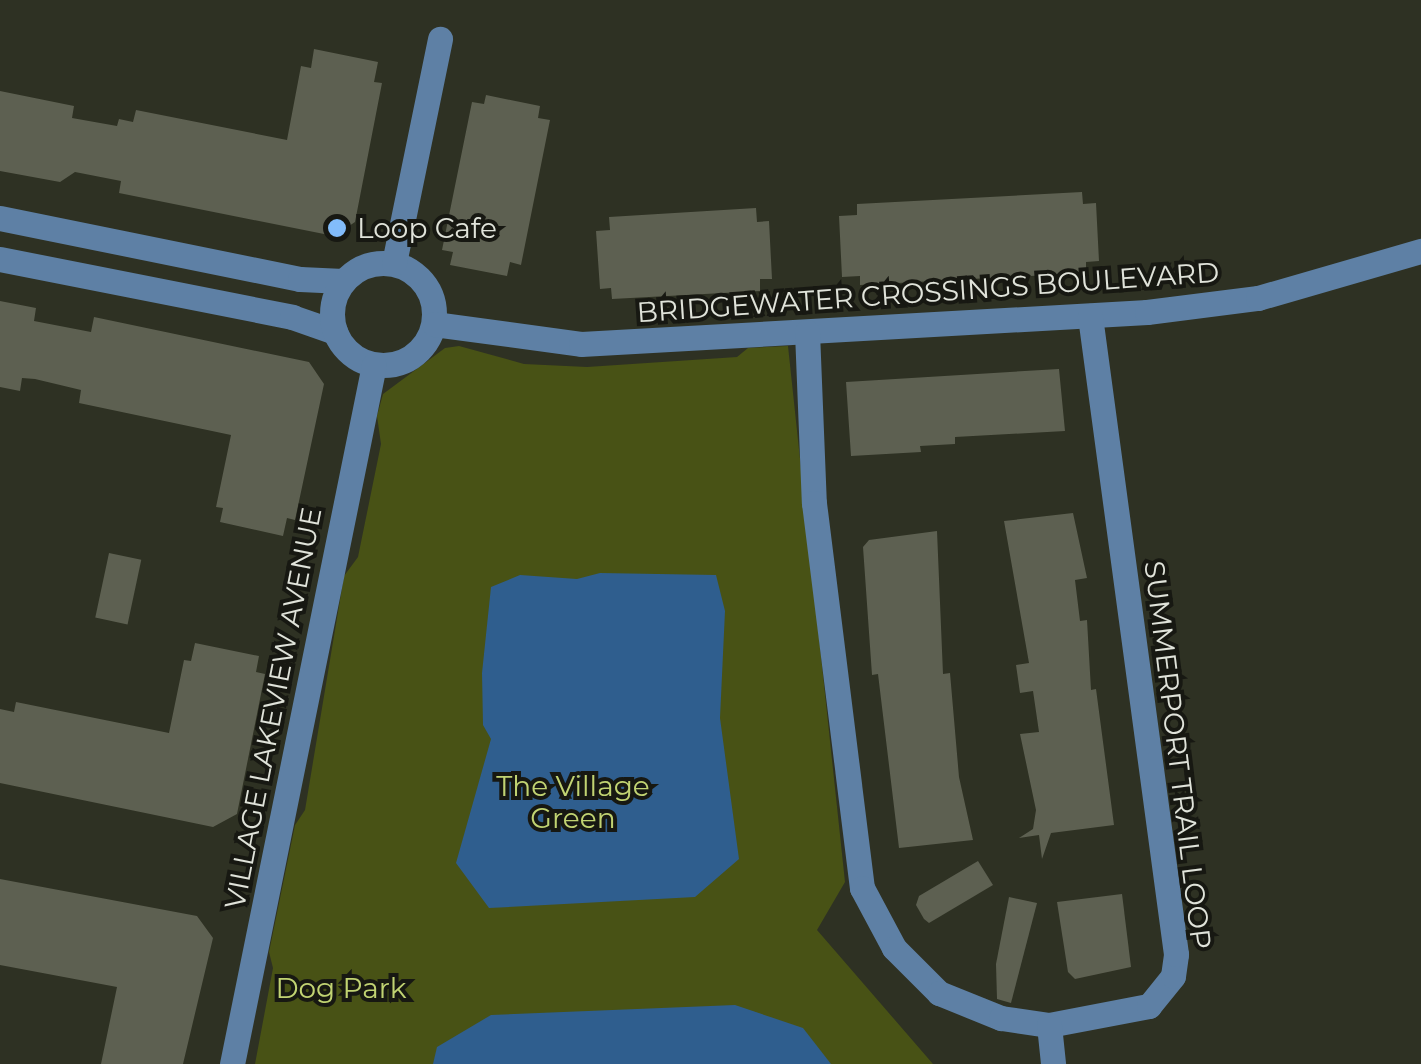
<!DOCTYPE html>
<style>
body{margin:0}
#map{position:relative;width:1421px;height:1064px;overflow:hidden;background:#2e3123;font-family:Montserrat,sans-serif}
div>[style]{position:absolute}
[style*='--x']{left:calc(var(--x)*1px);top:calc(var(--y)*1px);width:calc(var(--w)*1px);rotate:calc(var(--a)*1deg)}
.green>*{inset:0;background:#485215}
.water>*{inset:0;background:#2f5e8e}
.building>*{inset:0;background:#5d6051;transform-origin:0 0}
.minor>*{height:25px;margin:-12.5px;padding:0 12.5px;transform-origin:12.5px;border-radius:12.5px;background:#5e80a5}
.minor>.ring{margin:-12.5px;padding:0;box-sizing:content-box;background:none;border:25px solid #5e80a5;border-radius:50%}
.dots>*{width:28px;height:28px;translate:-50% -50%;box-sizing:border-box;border:5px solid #171812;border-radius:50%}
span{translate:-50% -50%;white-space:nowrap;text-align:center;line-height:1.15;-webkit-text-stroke:8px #171812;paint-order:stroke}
.poi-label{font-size:28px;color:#e0e3da}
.left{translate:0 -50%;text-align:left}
.street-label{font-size:28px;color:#e0e3da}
.park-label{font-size:28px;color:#c1d372}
</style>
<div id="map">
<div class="green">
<div style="clip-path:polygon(459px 346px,524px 364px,587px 367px,737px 357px,748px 348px,788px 346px,845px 882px,817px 930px,933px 1064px,255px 1064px,273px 968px,269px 952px,295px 825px,305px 810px,344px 576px,358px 557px,381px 444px,377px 416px,383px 394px,445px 348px)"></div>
</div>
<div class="water">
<div style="clip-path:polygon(600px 573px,716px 575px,725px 611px,720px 718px,739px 859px,695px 897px,489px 908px,456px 863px,491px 739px,483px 725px,482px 673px,491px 587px,520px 575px,577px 579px)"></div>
<div style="clip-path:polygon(735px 1005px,803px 1028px,831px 1064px,433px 1064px,437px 1047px,491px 1015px)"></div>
</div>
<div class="building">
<div style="clip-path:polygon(314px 49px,378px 62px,374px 82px,382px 83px,355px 222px,334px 236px,119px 193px,121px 181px,75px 172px,60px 182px,0 171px,0 91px,74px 106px,72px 118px,117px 126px,119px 119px,133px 122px,136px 110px,287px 140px,301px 66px,311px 68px)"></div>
<div style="clip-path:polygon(486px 95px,540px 106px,538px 118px,550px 120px,521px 265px,510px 262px,507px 276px,450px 265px,453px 252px,442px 250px,472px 102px,484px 104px)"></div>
<div style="clip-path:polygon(1082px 192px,1083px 204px,1096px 203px,1099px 261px,1086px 262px,1086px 273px,860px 285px,860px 276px,842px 277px,839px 216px,857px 215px,857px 204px)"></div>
<div style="clip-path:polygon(756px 208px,757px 222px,769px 221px,772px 279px,760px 279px,760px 291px,612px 299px,611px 288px,600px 289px,596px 231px,610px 230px,609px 217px)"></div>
<div style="clip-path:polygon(0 301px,36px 308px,34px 321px,91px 332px,94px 317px,309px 362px,324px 384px,295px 520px,287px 518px,283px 536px,220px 522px,223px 508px,216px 507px,231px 435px,79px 403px,81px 390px,35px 379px,22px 378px,20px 391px,0 387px)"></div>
<div style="clip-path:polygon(1059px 369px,1065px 431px,955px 437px,955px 444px,920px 446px,921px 452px,851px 456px,846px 382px)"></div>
<div style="clip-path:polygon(1073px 513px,1087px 578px,1075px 580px,1080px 621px,1087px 620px,1091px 690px,1096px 689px,1114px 825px,1051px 833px,1042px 859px,1039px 835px,1019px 838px,1033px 829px,1036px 810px,1020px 734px,1039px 732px,1033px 691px,1020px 693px,1016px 665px,1029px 663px,1004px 521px)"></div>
<div style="clip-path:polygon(937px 531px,943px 674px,950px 673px,959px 777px,973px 840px,899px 848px,878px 674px,872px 675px,863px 547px,869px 540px)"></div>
<div style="left:109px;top:553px;width:33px;height:66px;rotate:12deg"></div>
<div style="clip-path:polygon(195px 643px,259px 656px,256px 672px,265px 674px,237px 814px,213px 827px,0 783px,0 709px,14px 712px,16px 702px,169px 733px,184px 660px,191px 661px)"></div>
<div style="clip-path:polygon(978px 861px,993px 885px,929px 923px,924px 919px,916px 905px,919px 896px)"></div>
<div style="clip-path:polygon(0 879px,197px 916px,213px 938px,183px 1064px,101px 1064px,117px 987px,0 965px)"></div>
<div style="clip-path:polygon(1122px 894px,1131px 967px,1075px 979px,1068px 972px,1057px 902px)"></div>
<div style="clip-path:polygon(1009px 897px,1037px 903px,1011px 1003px,997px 999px,996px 964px)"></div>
</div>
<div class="minor">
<div style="--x:0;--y:218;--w:306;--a:11.5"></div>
<div style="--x:300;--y:279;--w:43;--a:2.7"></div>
<div style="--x:0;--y:259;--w:298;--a:11.2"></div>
<div style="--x:292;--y:317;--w:46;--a:19.2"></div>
<div class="ring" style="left:332px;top:263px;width:77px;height:77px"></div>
<div style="--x:394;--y:263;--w:229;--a:-78.4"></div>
<div style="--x:434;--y:324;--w:148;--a:7.7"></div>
<div style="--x:581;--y:344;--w:567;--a:-3.24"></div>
<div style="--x:1147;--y:312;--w:112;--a:-7.2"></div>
<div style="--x:1258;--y:298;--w:170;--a:-16.1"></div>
<div style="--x:807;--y:332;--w:171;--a:87.7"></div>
<div style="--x:814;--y:503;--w:388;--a:82.9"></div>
<div style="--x:862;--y:888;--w:68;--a:61.9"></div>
<div style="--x:894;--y:948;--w:64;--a:45"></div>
<div style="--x:939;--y:993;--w:67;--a:22"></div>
<div style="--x:1001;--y:1018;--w:49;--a:8.3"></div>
<div style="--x:1049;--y:1025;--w:102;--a:-10.8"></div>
<div style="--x:1149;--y:1006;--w:38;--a:-51"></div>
<div style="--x:1173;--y:976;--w:22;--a:-82"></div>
<div style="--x:1176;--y:954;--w:644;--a:-97.68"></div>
<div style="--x:1049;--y:1025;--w:39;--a:84"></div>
<div style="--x:232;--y:1064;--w:713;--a:-78.52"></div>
</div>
<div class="dots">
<div style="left:337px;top:228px;background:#82bcfa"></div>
</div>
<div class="poi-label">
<span class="left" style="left:357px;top:228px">Loop Cafe</span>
</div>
<div class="street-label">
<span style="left:928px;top:292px;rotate:-4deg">BRIDGEWATER CROSSINGS BOULEVARD</span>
<span style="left:273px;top:708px;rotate:-79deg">VILLAGE LAKEVIEW AVENUE</span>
<span style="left:1178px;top:755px;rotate:83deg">SUMMERPORT TRAIL LOOP</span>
</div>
<div class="park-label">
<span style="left:573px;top:802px">The Village<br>Green</span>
<span style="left:341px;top:988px">Dog Park</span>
</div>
</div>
